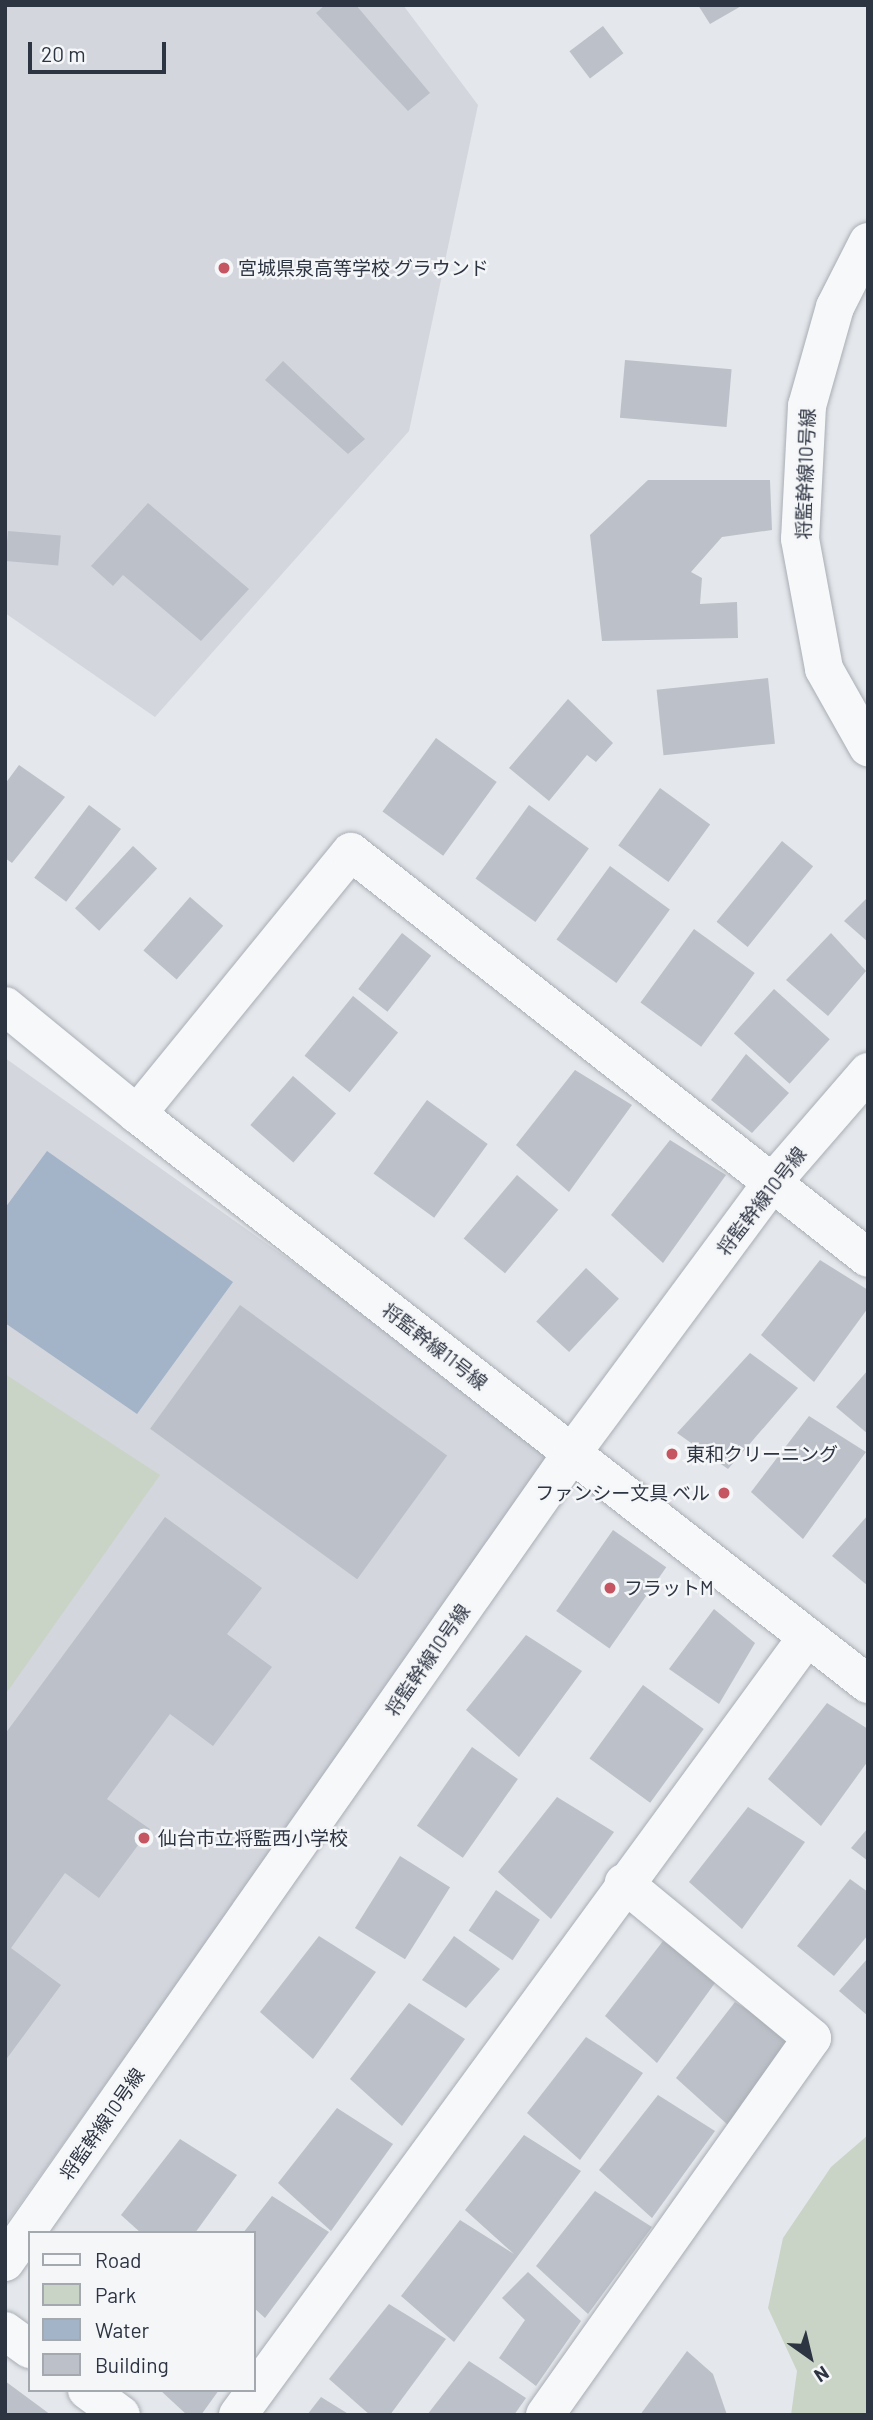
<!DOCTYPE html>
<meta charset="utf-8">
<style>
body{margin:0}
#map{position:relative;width:873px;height:2420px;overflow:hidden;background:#e4e7eb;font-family:Barlow,"Noto Sans JP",sans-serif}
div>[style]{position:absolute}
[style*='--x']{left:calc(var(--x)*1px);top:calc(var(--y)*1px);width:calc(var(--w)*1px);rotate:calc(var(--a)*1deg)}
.built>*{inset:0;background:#d3d6dd}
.green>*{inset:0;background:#c9d4c6}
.water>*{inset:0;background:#a3b3c8}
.building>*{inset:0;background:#bcc0c8;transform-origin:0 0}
.roads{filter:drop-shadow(0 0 2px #a9aeb5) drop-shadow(0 0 2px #a9aeb5)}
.minor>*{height:38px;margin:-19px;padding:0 19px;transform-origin:19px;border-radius:19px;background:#f7f8fa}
.dots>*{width:19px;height:19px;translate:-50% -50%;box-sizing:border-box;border:4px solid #f4f6f8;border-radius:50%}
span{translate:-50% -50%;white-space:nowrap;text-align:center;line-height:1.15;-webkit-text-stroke:5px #f4f6f8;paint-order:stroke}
.poi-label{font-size:19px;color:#2d3442}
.left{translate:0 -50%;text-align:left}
.right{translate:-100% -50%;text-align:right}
.street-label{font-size:19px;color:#2d3442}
.frame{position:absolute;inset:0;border:7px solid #2d3442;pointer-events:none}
.legend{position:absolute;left:28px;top:2231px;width:228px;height:161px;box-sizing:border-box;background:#f4f6f8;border:2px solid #a4a8af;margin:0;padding:9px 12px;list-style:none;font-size:21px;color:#2d3442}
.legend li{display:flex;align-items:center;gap:14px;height:35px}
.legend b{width:35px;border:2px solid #a4a8af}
.north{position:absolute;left:775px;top:2322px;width:70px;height:70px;-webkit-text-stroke:5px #f4f6f8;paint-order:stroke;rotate:146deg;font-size:19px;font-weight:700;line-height:28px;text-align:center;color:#2d3442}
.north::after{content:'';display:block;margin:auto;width:24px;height:32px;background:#2d3442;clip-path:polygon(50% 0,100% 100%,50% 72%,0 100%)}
.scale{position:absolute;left:28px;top:42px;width:138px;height:32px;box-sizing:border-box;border:4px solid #2d3442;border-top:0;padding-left:9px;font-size:21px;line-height:24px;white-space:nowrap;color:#2d3442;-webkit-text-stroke:5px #f4f6f8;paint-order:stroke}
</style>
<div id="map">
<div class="built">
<div style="clip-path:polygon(5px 5px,403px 5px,478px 105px,409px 431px,155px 717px,5px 613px)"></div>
<div style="clip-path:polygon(5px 1058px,559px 1451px,5px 2225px)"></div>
</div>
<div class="green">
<div style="clip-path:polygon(5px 1374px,160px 1475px,5px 1695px)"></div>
<div style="clip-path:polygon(868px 2135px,868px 2415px,791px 2415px,797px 2371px,768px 2308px,783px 2238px,831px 2167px)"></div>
</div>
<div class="water">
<div style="clip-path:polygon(47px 1151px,233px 1282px,137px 1414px,5px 1323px,5px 1208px)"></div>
</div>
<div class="building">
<div style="clip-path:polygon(325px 5px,356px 5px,430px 93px,408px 111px,316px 13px)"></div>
<div style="clip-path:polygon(698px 5px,743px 5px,710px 24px)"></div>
<div style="left:603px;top:26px;width:34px;height:42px;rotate:53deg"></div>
<div style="left:625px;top:360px;width:107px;height:58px;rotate:5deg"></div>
<div style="clip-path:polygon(283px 361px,365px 439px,348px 454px,265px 380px)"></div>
<div style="clip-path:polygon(648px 480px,770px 480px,772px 530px,722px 537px,691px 572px,702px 578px,700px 604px,737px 602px,738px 638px,602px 641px,590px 535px)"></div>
<div style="clip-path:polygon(148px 503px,249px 589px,201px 641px,123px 575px,113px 586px,91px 566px)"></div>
<div style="left:8px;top:531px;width:53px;height:30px;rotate:5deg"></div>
<div style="left:768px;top:678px;width:66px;height:112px;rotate:84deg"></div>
<div style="clip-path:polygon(568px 699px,613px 743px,596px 762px,587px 755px,549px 801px,509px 768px)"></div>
<div style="left:436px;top:738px;width:75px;height:91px;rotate:36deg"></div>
<div style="clip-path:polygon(19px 765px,65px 797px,12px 863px,5px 858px,5px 784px)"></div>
<div style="left:660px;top:788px;width:62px;height:71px;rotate:36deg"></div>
<div style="left:89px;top:805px;width:40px;height:91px;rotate:37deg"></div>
<div style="left:529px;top:805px;width:74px;height:91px;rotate:36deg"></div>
<div style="left:782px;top:841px;width:40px;height:104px;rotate:39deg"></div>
<div style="left:133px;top:846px;width:33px;height:85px;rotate:43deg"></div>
<div style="left:610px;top:866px;width:74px;height:91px;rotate:36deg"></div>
<div style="left:190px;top:897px;width:44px;height:71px;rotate:41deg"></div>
<div style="clip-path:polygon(868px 897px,868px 942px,844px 921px)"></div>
<div style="left:694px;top:929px;width:75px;height:91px;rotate:36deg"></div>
<div style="left:402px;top:933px;width:37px;height:71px;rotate:38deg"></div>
<div style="clip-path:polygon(831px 933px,866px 971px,828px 1016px,786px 980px)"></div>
<div style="left:774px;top:989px;width:75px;height:60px;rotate:42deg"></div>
<div style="left:353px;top:996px;width:58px;height:77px;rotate:39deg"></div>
<div style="clip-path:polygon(746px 1054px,789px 1093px,752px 1133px,711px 1100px)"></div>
<div style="clip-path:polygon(575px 1070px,632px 1105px,569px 1192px,516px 1145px)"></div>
<div style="left:293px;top:1076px;width:57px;height:65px;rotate:41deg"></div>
<div style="left:427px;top:1100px;width:75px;height:91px;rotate:36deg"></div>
<div style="clip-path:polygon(670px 1140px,726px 1175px,663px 1263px,611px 1215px)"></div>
<div style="left:517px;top:1175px;width:54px;height:83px;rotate:40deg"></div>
<div style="clip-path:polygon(820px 1260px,868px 1290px,868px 1308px,814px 1382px,761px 1335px)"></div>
<div style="left:586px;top:1268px;width:45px;height:73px;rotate:43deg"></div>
<div style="left:240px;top:1305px;width:256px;height:153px;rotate:36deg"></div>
<div style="clip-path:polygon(750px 1353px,798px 1388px,728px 1469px,677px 1433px)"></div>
<div style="clip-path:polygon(868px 1370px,868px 1434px,836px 1407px)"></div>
<div style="clip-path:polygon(809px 1416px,866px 1452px,803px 1539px,751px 1492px)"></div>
<div style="clip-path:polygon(868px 1515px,868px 1586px,832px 1556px)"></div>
<div style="clip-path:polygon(165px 1517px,262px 1588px,227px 1634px,272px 1667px,213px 1746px,170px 1714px,107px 1799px,150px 1829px,99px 1898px,65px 1873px,11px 1948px,61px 1985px,5px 2061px,5px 1734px)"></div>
<div style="left:613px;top:1530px;width:65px;height:99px;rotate:35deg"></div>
<div style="clip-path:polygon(714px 1609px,755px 1643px,719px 1704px,669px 1669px)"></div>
<div style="clip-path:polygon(526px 1635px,582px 1671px,519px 1757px,466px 1710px)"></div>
<div style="left:643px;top:1685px;width:75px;height:91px;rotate:36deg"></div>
<div style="clip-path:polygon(827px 1703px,868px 1729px,868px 1761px,821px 1826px,768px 1779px)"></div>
<div style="left:472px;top:1747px;width:56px;height:96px;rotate:35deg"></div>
<div style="clip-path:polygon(557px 1797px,614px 1832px,551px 1919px,498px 1872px)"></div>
<div style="clip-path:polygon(748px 1807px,805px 1842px,742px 1929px,689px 1882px)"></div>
<div style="clip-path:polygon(868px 1828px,868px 1861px,851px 1848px)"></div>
<div style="left:400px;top:1856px;width:59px;height:85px;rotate:32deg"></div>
<div style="clip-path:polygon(850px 1879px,868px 1892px,868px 1935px,834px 1976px,797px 1946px)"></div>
<div style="left:496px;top:1890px;width:53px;height:49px;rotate:34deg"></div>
<div style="clip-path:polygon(319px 1936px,376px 1972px,313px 2059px,260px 2012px)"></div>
<div style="clip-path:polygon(454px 1936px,500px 1969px,466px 2008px,422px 1980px)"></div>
<div style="clip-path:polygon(663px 1941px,720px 1976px,657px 2063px,605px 2016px)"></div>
<div style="clip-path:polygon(868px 1958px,868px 2016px,839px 1991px)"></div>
<div style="clip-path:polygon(735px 2002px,792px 2038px,728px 2125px,676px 2078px)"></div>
<div style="clip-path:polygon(409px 2003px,465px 2039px,402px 2126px,350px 2079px)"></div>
<div style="clip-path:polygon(586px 2037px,643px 2073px,580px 2160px,527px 2113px)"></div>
<div style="clip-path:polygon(658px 2095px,715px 2131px,652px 2218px,599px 2170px)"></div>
<div style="clip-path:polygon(337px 2108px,393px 2144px,331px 2231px,278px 2183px)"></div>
<div style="clip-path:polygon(524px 2135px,581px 2171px,454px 2342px,401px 2296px,460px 2220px,514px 2254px,465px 2210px)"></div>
<div style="clip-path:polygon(180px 2139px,237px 2175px,195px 2233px,141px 2233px,121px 2215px)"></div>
<div style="clip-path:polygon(595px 2191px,652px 2227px,588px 2314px,536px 2266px)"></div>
<div style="clip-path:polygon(272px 2196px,329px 2232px,265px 2318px,254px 2308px,254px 2233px,243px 2233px)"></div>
<div style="clip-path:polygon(528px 2272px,581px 2321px,536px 2386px,499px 2358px,525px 2320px,502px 2298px)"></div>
<div style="clip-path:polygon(389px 2304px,446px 2339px,390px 2415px,370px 2415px,329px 2379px)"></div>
<div style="clip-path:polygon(687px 2351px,713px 2374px,727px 2415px,640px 2415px)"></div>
<div style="clip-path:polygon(469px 2361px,526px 2398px,514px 2415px,427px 2415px)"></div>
<div style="clip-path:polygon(5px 2381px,51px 2415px,5px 2415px)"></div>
<div style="clip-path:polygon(160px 2390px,219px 2390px,201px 2415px,187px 2415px)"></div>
<div style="clip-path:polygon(321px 2397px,350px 2415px,307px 2415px)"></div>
</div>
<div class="roads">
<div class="minor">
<div style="--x:868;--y:242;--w:73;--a:116.9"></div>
<div style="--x:835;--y:307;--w:103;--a:105.8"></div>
<div style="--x:807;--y:406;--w:133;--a:93"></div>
<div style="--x:800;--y:539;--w:132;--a:79.5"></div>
<div style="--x:824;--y:669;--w:90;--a:60.6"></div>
<div style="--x:5;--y:1006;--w:171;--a:39.3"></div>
<div style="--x:137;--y:1114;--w:927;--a:37.95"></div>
<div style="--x:137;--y:1114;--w:338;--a:-50.8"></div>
<div style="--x:351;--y:852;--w:657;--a:38.14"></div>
<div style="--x:5;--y:2262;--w:988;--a:-54.97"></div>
<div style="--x:572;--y:1453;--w:336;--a:-53.5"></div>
<div style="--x:772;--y:1183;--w:147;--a:-49.1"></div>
<div style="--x:5;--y:2331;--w:31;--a:36"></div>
<div style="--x:87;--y:2390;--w:42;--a:36.3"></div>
<div style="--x:238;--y:2415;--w:964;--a:-53.82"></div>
<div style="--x:545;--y:2415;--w:462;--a:-54.7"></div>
<div style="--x:812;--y:2038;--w:244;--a:-140.5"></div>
</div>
</div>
<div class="dots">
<div style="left:224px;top:268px;background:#c55561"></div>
<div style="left:672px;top:1454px;background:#c55561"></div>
<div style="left:724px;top:1493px;background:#c55561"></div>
<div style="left:610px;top:1588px;background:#c55561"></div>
<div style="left:144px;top:1838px;background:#c55561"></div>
</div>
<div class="poi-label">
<span class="left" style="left:238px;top:268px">宮城県泉高等学校 グラウンド</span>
<span class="left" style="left:686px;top:1454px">東和クリーニング</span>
<span class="right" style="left:710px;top:1493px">ファンシー文具 ベル</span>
<span class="left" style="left:624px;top:1588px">フラットM</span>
<span class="left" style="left:158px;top:1838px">仙台市立将監西小学校</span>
</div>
<div class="street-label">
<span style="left:805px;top:474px;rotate:-88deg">将監幹線10号線</span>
<span style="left:761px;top:1201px;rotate:-52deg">将監幹線10号線</span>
<span style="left:435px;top:1346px;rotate:38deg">将監幹線11号線</span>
<span style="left:427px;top:1660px;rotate:-55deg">将監幹線10号線</span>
<span style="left:102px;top:2124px;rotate:-55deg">将監幹線10号線</span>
</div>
<div class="frame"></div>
<ul class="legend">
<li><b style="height:9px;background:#f7f8fa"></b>Road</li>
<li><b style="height:19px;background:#c9d4c6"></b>Park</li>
<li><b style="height:19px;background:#a3b3c8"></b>Water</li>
<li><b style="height:19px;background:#bcc0c8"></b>Building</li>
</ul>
<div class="north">N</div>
<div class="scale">20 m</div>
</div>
